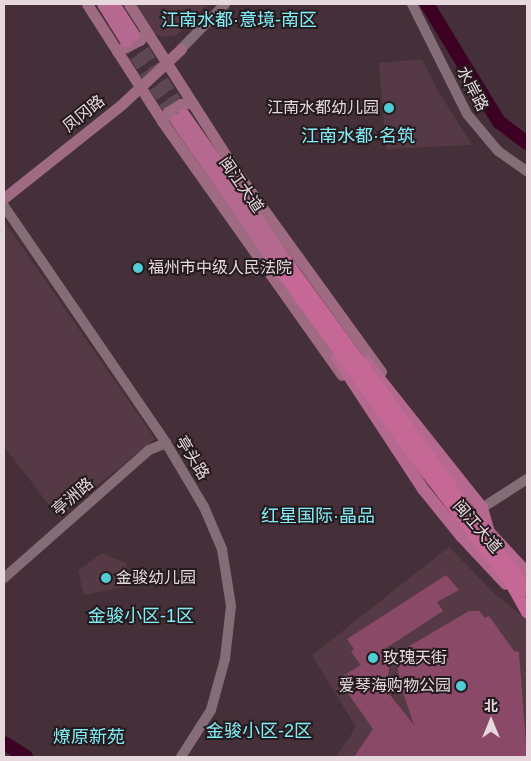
<!DOCTYPE html>
<meta charset="utf-8">
<style>
body{margin:0}
#map{position:relative;width:531px;height:761px;overflow:hidden;background:#452f38;font-family:Helvetica,"Noto Sans SC",sans-serif}
div>[style]{position:absolute}
[style*='--x']{left:calc(var(--x)*1px);top:calc(var(--y)*1px);width:calc(var(--w)*1px);rotate:calc(var(--a)*1deg)}
.built>*{inset:0;background:#553a45}
.river>*{height:14px;margin:-7px;padding:0 7px;transform-origin:7px;border-radius:7px;background:#3d0124}
.building>*{inset:0;background:#8a4967}
.primary-tunnel>*{height:12px;margin-top:-6px;transform-origin:0;background:repeating-linear-gradient(90deg,#5d4851 0 12px,transparent 0 18px)}
.tertiary>*{height:10px;margin:-5px;padding:0 5px;transform-origin:5px;border-radius:5px;background:#856d77}
.secondary>*{height:11px;margin:-5.5px;padding:0 5.5px;transform-origin:5.5px;border-radius:5.5px;background:#9e6b82}
.primary>*{height:12px;margin:-6px;padding:0 6px;transform-origin:6px;border-radius:6px;background:#b6698e}
.trunk>*{height:12px;margin:-6px;padding:0 6px;transform-origin:6px;border-radius:6px;background:#c66896}
.dots>*{width:14px;height:14px;translate:-50% -50%;box-sizing:border-box;border:2px solid #251b1f;border-radius:50%}
span{translate:-50% -50%;white-space:nowrap;text-align:center;line-height:1.15;-webkit-text-stroke:4px #251b1f;paint-order:stroke}
.street-label{font-size:16px;color:#e6d8dd}
.poi-label{font-size:16px;color:#e6d8dd}
.right{translate:-100% -50%;text-align:right}
.left{translate:0 -50%;text-align:left}
.neighbourhood-label{font-size:18px;color:#81edf5}
.frame{position:absolute;inset:0;border:5px solid #e6d8dd;pointer-events:none}
.north{position:absolute;left:466px;top:696px;width:50px;height:50px;-webkit-text-stroke:4px #251b1f;paint-order:stroke;rotate:0deg;font-size:14px;font-weight:700;line-height:20px;text-align:center;color:#e6d8dd}
.north::after{content:'';display:block;margin:auto;width:18px;height:22px;background:#e6d8dd;clip-path:polygon(50% 0,100% 100%,50% 72%,0 100%)}
</style>
<div id="map">
<div class="built">
<div style="clip-path:polygon(135px 4px,207px 4px,176px 36px,162px 37px,154px 34px)"></div>
<div style="clip-path:polygon(422px 59px,438px 91px,472px 145px,386px 149px,379px 63px)"></div>
<div style="clip-path:polygon(4px 221px,155px 439px,58px 517px,4px 446px)"></div>
<div style="clip-path:polygon(449px 547px,496px 595px,527px 620px,527px 757px,336px 757px,356px 727px,312px 655px)"></div>
<div style="clip-path:polygon(102px 553px,126px 563px,133px 585px,84px 595px,78px 571px)"></div>
</div>
<div class="river">
<div style="--x:427;--y:4;--w:138;--a:58.6"></div>
<div style="--x:499;--y:122;--w:35;--a:37"></div>
<div style="--x:4;--y:743;--w:26;--a:32"></div>
</div>
<div class="building">
<div style="clip-path:polygon(446px 575px,459px 590px,437px 602px,443px 611px,380px 652px,385px 660px,391px 656px,386px 690px,414px 725px,399px 681px,398px 667px,406px 648px,469px 611px,479px 611px,485px 618px,489px 616px,514px 651px,519px 652px,527px 757px,354px 757px,373px 729px,338px 679px,361px 665px,351px 652px,354px 649px,347px 639px)"></div>
</div>
<div class="primary-tunnel">
<div style="--x:134;--y:35;--w:94;--a:58"></div>
<div style="--x:126;--y:41;--w:93;--a:57.7"></div>
</div>
<div class="tertiary">
<div style="--x:412;--y:4;--w:123;--a:63.4"></div>
<div style="--x:467;--y:114;--w:48;--a:50"></div>
<div style="--x:498;--y:151;--w:35;--a:35"></div>
<div style="--x:181;--y:49;--w:63;--a:-45.6"></div>
<div style="--x:4;--y:206;--w:287;--a:55.6"></div>
<div style="--x:166;--y:443;--w:74;--a:59.3"></div>
<div style="--x:204;--y:507;--w:46;--a:66.8"></div>
<div style="--x:222;--y:549;--w:58;--a:81"></div>
<div style="--x:231;--y:606;--w:53;--a:96.5"></div>
<div style="--x:225;--y:659;--w:53;--a:105.4"></div>
<div style="--x:211;--y:710;--w:56;--a:122.6"></div>
<div style="--x:482;--y:508;--w:54;--a:-32.8"></div>
<div style="--x:4;--y:578;--w:193;--a:-41.4"></div>
<div style="--x:149;--y:450;--w:18;--a:-22"></div>
</div>
<div class="secondary">
<div style="--x:87;--y:4;--w:139;--a:57.3"></div>
<div style="--x:162;--y:121;--w:311;--a:54.7"></div>
<div style="--x:129;--y:4;--w:197;--a:57.4"></div>
<div style="--x:235;--y:170;--w:249;--a:54.1"></div>
<div style="--x:117;--y:51;--w:25;--a:-26"></div>
<div style="--x:140;--y:40;--w:10;--a:-53"></div>
<div style="--x:162;--y:121;--w:11;--a:-56"></div>
<div style="--x:168;--y:112;--w:15;--a:-32"></div>
<div style="--x:181;--y:104;--w:10;--a:-6"></div>
<div style="--x:4;--y:198;--w:149;--a:-38.5"></div>
<div style="--x:121;--y:105;--w:82;--a:-43"></div>
</div>
<div class="primary">
<div style="--x:103;--y:4;--w:44;--a:58.1"></div>
<div style="--x:114;--y:4;--w:37;--a:57"></div>
<div style="--x:184;--y:115;--w:189;--a:54.9"></div>
<div style="--x:176;--y:120;--w:190;--a:55.1"></div>
<div style="--x:337;--y:358;--w:157;--a:56.7"></div>
<div style="--x:423;--y:489;--w:62;--a:50.9"></div>
<div style="--x:462;--y:537;--w:64;--a:46.9"></div>
<div style="--x:366;--y:362;--w:186;--a:51.5"></div>
<div style="--x:482;--y:508;--w:25;--a:74"></div>
<div style="--x:489;--y:532;--w:56;--a:47.2"></div>
</div>
<div class="trunk">
<div style="--x:287;--y:262;--w:407;--a:53.9"></div>
<div style="--x:279;--y:268;--w:238;--a:54.2"></div>
<div style="--x:418;--y:461;--w:150;--a:52.6"></div>
<div style="--x:509;--y:580;--w:37;--a:61"></div>
</div>
<div class="dots">
<div style="left:389px;top:108px;background:#51ccd5"></div>
<div style="left:138px;top:268px;background:#51ccd5"></div>
<div style="left:106px;top:578px;background:#51ccd5"></div>
<div style="left:373px;top:658px;background:#51ccd5"></div>
<div style="left:461px;top:686px;background:#51ccd5"></div>
</div>
<div class="street-label">
<span style="left:472px;top:89px;rotate:62deg">水岸路</span>
<span style="left:84px;top:114px;rotate:-39deg">凤冈路</span>
<span style="left:241px;top:185px;rotate:55deg">闽江大道</span>
<span style="left:192px;top:458px;rotate:58deg">亭头路</span>
<span style="left:73px;top:497px;rotate:-41deg">亭洲路</span>
<span style="left:477px;top:527px;rotate:49deg">闽江大道</span>
</div>
<div class="poi-label">
<span class="right" style="left:379px;top:108px">江南水都幼儿园</span>
<span class="left" style="left:148px;top:268px">福州市中级人民法院</span>
<span class="left" style="left:116px;top:578px">金骏幼儿园</span>
<span class="left" style="left:383px;top:658px">玫瑰天街</span>
<span class="right" style="left:451px;top:686px">爱琴海购物公园</span>
</div>
<div class="neighbourhood-label">
<span style="left:239px;top:20px">江南水都·意境-南区</span>
<span style="left:358px;top:136px">江南水都·名筑</span>
<span style="left:318px;top:516px">红星国际·晶品</span>
<span style="left:141px;top:616px">金骏小区-1区</span>
<span style="left:259px;top:731px">金骏小区-2区</span>
<span style="left:89px;top:737px">燎原新苑</span>
</div>
<div class="frame"></div>
<div class="north">北</div>
</div>
